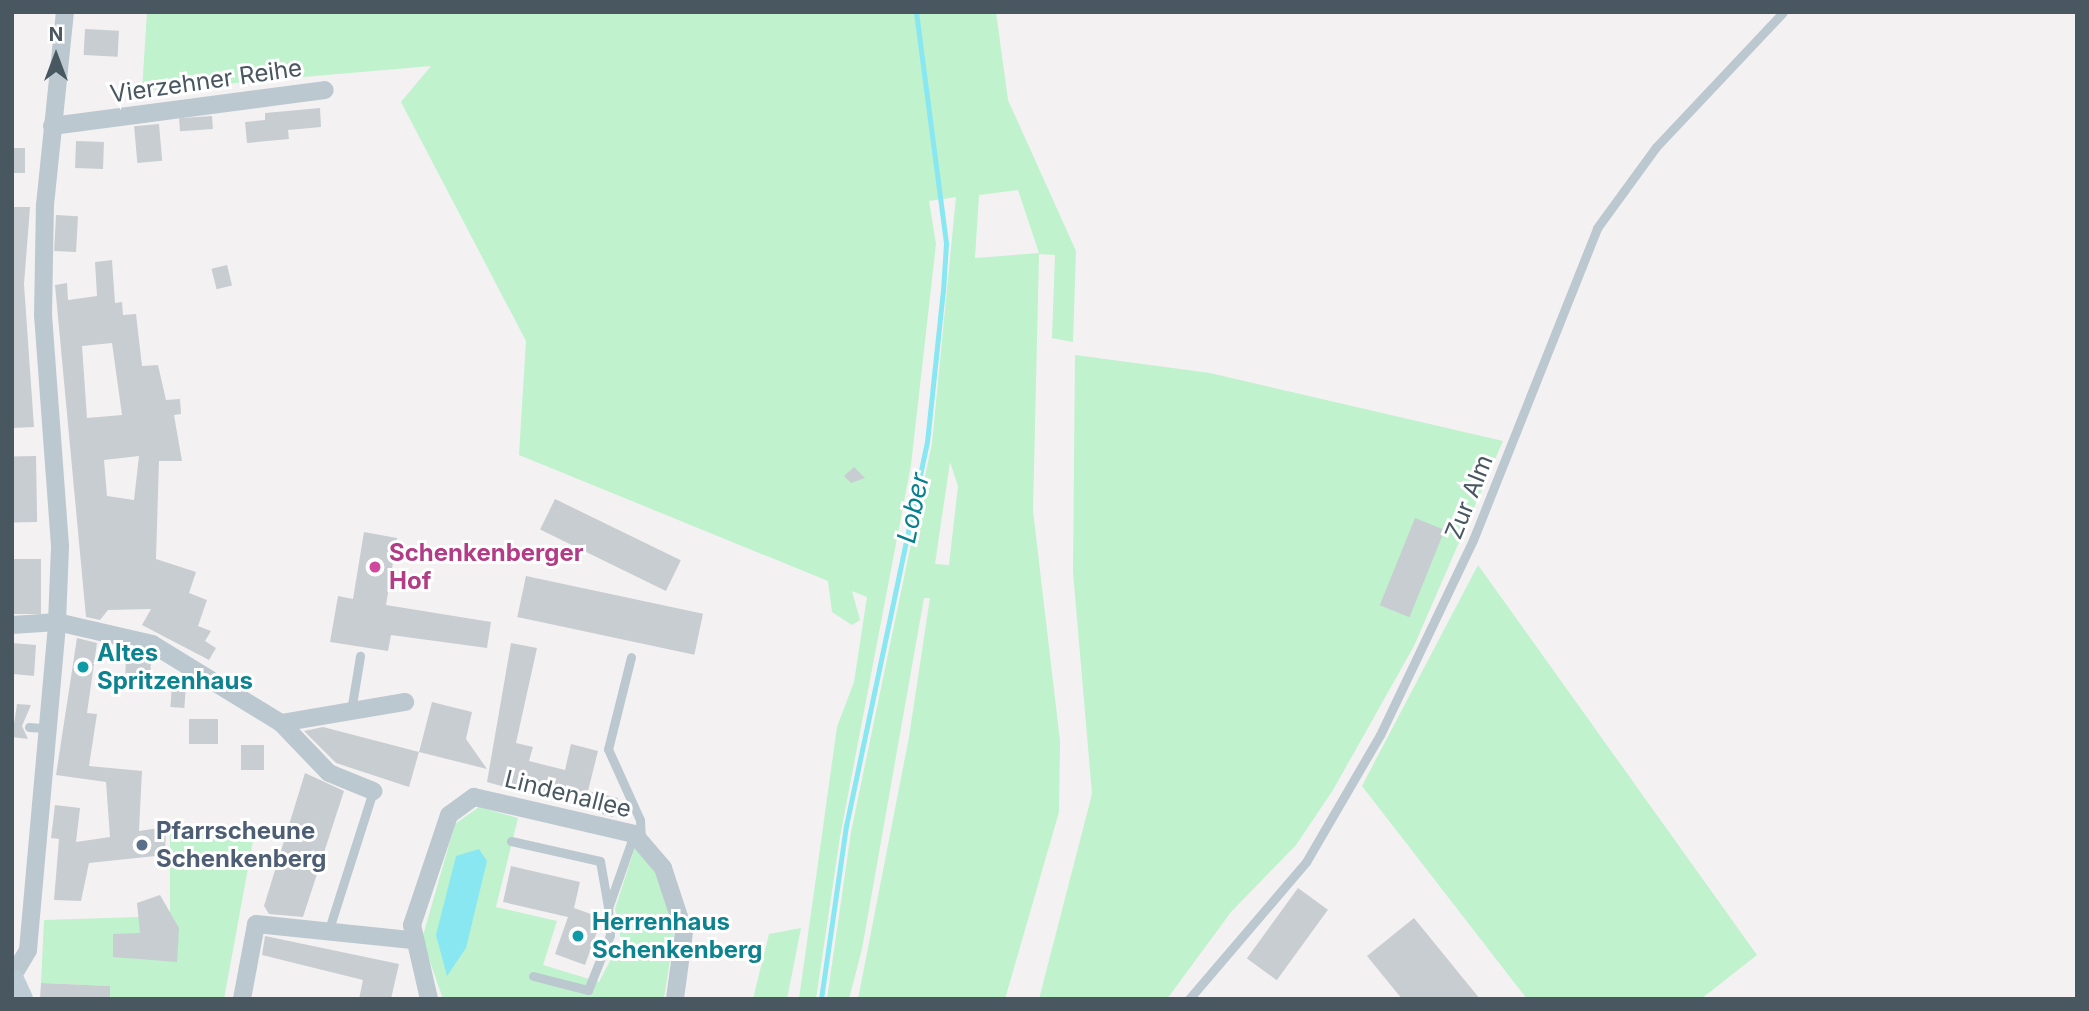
<!DOCTYPE html>
<style>
body{margin:0}
#map{position:relative;width:2089px;height:1011px;overflow:hidden;background:#f4f1f2;font-family:Inter,sans-serif}
div>[style]{position:absolute}
[style*='--x']{left:calc(var(--x)*1px);top:calc(var(--y)*1px);width:calc(var(--w)*1px);rotate:calc(var(--a)*1deg)}
.green>*{inset:0;background:#bff2cd}
.water>*{inset:0;background:#89e7f2}
.stream>*{height:5px;margin:-2.5px;padding:0 2.5px;transform-origin:2.5px;border-radius:2.5px;background:#89e7f2}
.building>*{inset:0;background:#c8cdd1;transform-origin:0 0}
.lane>*{height:9px;margin:-4.5px;padding:0 4.5px;transform-origin:4.5px;border-radius:4.5px;background:#bcc8cf}
.street>*{height:18px;margin:-9px;padding:0 9px;transform-origin:9px;border-radius:9px;background:#bcc8cf}
.secondary>*{height:26px;margin:-13px;padding:0 13px;transform-origin:13px;border-radius:13px;background:#beccd6}
.dots>*{width:19px;height:19px;translate:-50% -50%;box-sizing:border-box;border:4px solid #fff;border-radius:50%}
span{translate:-50% -50%;white-space:nowrap;text-align:center;line-height:1.15;-webkit-text-stroke:6px #fff;paint-order:stroke}
.street-label{font-size:24px;color:#485760}
.hotel-label{font-size:24px;color:#b23c85;font-weight:700}
.left{translate:0 -50%;text-align:left}
.culture-label{font-size:24px;color:#0d838f;font-weight:700}
.service-label{font-size:24px;color:#4e5e75;font-weight:700}
.water-label{font-size:26px;color:#07808e;font-style:italic}
.frame{position:absolute;inset:0;border:14px solid #485760;pointer-events:none}
.north{position:absolute;left:21px;top:21px;width:70px;height:70px;-webkit-text-stroke:5px #fff;paint-order:stroke;rotate:0deg;font-size:19px;font-weight:700;line-height:28px;text-align:center;color:#485760}
.north::after{content:'';display:block;margin:auto;width:24px;height:32px;background:#485760;clip-path:polygon(50% 0,100% 100%,50% 72%,0 100%)}
</style>
<div id="map">
<div class="green">
<div style="clip-path:polygon(evenodd,147px 12px,996px 12px,1008px 100px,1076px 251px,1073px 342px,1052px 338px,1055px 255px,1039px 254px,1033px 511px,1060px 741px,1059px 812px,1005px 999px,858px 999px,909px 737px,930px 598px,924px 598px,862px 949px,849px 999px,827px 999px,851px 832px,932px 443px,956px 197px,929px 201px,936px 244px,911px 465px,840px 837px,816px 999px,799px 999px,837px 727px,854px 682px,867px 597px,852px 591px,860px 620px,852px 625px,832px 612px,828px 581px,519px 455px,526px 341px,401px 102px,431px 66px,142px 91px,147px 12px,1018px 190px,1039px 253px,975px 258px,979px 195px,1018px 190px,147px 12px,950px 462px,958px 486px,949px 565px,935px 564px,950px 462px)"></div>
<div style="clip-path:polygon(1075px 355px,1210px 373px,1503px 441px,1414px 646px,1333px 790px,1296px 845px,1231px 912px,1167px 999px,1039px 999px,1092px 794px,1073px 572px)"></div>
<div style="clip-path:polygon(1478px 565px,1757px 955px,1701px 999px,1527px 999px,1362px 786px)"></div>
<div style="clip-path:polygon(479px 807px,518px 818px,496px 907px,557px 921px,543px 965px,599px 982px,621px 940px,615px 909px,635px 847px,657px 872px,674px 934px,664px 999px,443px 999px,422px 939px,455px 824px)"></div>
<div style="clip-path:polygon(170px 830px,255px 830px,224px 999px,110px 999px,110px 986px,41px 983px,44px 920px,170px 916px)"></div>
<div style="clip-path:polygon(801px 928px,787px 999px,753px 999px,769px 934px)"></div>
</div>
<div class="water">
<div style="clip-path:polygon(479px 849px,487px 861px,466px 948px,447px 976px,436px 935px,456px 856px)"></div>
</div>
<div class="stream">
<div style="--x:821;--y:999;--w:175;--a:-81.8"></div>
<div style="--x:846;--y:826;--w:392;--a:-78.1"></div>
<div style="--x:927;--y:442;--w:152;--a:-84"></div>
<div style="--x:943;--y:291;--w:48;--a:-86.4"></div>
<div style="--x:946;--y:243;--w:233;--a:-97.4"></div>
</div>
<div class="building">
<div style="left:85px;top:29px;width:34px;height:26px;rotate:3deg"></div>
<div style="clip-path:polygon(320px 108px,321px 127px,288px 130px,289px 139px,247px 143px,245px 122px,265px 120px,265px 113px)"></div>
<div style="left:212px;top:116px;width:13px;height:33px;rotate:86deg"></div>
<div style="left:159px;top:124px;width:37px;height:25px;rotate:85deg"></div>
<div style="left:76px;top:141px;width:28px;height:27px;rotate:2deg"></div>
<div style="left:12px;top:148px;width:13px;height:25px"></div>
<div style="clip-path:polygon(12px 207px,30px 207px,24px 284px,34px 427px,12px 428px)"></div>
<div style="left:56px;top:215px;width:22px;height:36px;rotate:3deg"></div>
<div style="clip-path:polygon(evenodd,112px 260px,115px 303px,122px 302px,123px 315px,136px 314px,142px 366px,158px 365px,166px 400px,180px 399px,181px 414px,174px 415px,182px 461px,159px 461px,156px 559px,196px 572px,189px 593px,207px 600px,198px 626px,211px 631px,205px 641px,216px 648px,209px 660px,142px 625px,151px 609px,108px 610px,100px 620px,86px 617px,55px 285px,67px 283px,68px 300px,97px 296px,95px 262px,112px 260px,112px 343px,122px 415px,87px 418px,82px 346px,112px 343px,112px 260px,139px 456px,134px 500px,107px 496px,104px 460px,139px 456px)"></div>
<div style="left:227px;top:265px;width:21px;height:16px;rotate:76deg"></div>
<div style="left:36px;top:456px;width:66px;height:24px;rotate:89deg"></div>
<div style="clip-path:polygon(854px 467px,865px 478px,851px 483px,844px 476px)"></div>
<div style="left:555px;top:499px;width:140px;height:34px;rotate:26deg"></div>
<div style="left:1415px;top:518px;width:32px;height:94px;rotate:22deg"></div>
<div style="clip-path:polygon(364px 532px,397px 538px,386px 605px,491px 622px,487px 648px,391px 635px,388px 651px,330px 642px,338px 596px,353px 599px)"></div>
<div style="left:12px;top:559px;width:29px;height:55px"></div>
<div style="left:526px;top:576px;width:181px;height:42px;rotate:12deg"></div>
<div style="clip-path:polygon(77px 638px,97px 643px,87px 713px,97px 714px,89px 766px,142px 771px,139px 831px,166px 827px,165px 855px,89px 863px,81px 901px,54px 900px,59px 839px,51px 838px,55px 805px,80px 808px,76px 842px,110px 837px,106px 782px,56px 775px)"></div>
<div style="clip-path:polygon(12px 643px,36px 645px,34px 676px,13px 674px)"></div>
<div style="clip-path:polygon(511px 643px,537px 648px,516px 743px,533px 747px,529px 761px,565px 770px,571px 744px,598px 751px,588px 791px,618px 798px,613px 817px,487px 782px)"></div>
<div style="left:126px;top:656px;width:25px;height:28px;rotate:2deg"></div>
<div style="left:172px;top:684px;width:14px;height:23px;rotate:4deg"></div>
<div style="clip-path:polygon(432px 702px,472px 712px,466px 739px,487px 769px,419px 752px)"></div>
<div style="clip-path:polygon(17px 704px,31px 705px,22px 726px,28px 739px,12px 737px)"></div>
<div style="left:189px;top:719px;width:29px;height:25px"></div>
<div style="clip-path:polygon(323px 727px,419px 752px,409px 787px,336px 763px,304px 731px)"></div>
<div style="left:241px;top:745px;width:23px;height:25px"></div>
<div style="clip-path:polygon(305px 773px,344px 791px,303px 917px,269px 914px,264px 906px)"></div>
<div style="clip-path:polygon(511px 866px,580px 882px,574px 908px,602px 918px,585px 965px,555px 954px,568px 917px,503px 902px)"></div>
<div style="left:1298px;top:888px;width:37px;height:87px;rotate:36deg"></div>
<div style="clip-path:polygon(160px 895px,179px 928px,177px 962px,113px 957px,113px 934px,140px 933px,137px 903px)"></div>
<div style="clip-path:polygon(1414px 918px,1480px 999px,1402px 999px,1367px 956px)"></div>
<div style="clip-path:polygon(265px 936px,399px 964px,391px 999px,359px 999px,363px 980px,262px 955px)"></div>
<div style="clip-path:polygon(41px 983px,110px 986px,110px 999px,40px 999px)"></div>
</div>
<div class="lane">
<div style="--x:631;--y:657;--w:95;--a:104"></div>
<div style="--x:608;--y:749;--w:78;--a:65.7"></div>
<div style="--x:640;--y:820;--w:18;--a:87"></div>
<div style="--x:351;--y:711;--w:56;--a:-80.7"></div>
<div style="--x:29;--y:727;--w:16;--a:4"></div>
<div style="--x:511;--y:841;--w:91;--a:12.7"></div>
<div style="--x:600;--y:861;--w:47;--a:80.1"></div>
<div style="--x:329;--y:929;--w:145;--a:-72.3"></div>
<div style="--x:533;--y:976;--w:57;--a:14.3"></div>
<div style="--x:588;--y:990;--w:59;--a:-68.2"></div>
<div style="--x:610;--y:935;--w:27;--a:-94"></div>
<div style="--x:608;--y:908;--w:78;--a:-70.6"></div>
<div style="--x:1189;--y:999;--w:180;--a:-49.5"></div>
<div style="--x:1306;--y:862;--w:147;--a:-59.8"></div>
<div style="--x:1380;--y:735;--w:216;--a:-64.5"></div>
<div style="--x:1473;--y:540;--w:336;--a:-68.3"></div>
<div style="--x:1597;--y:228;--w:100;--a:-53.9"></div>
<div style="--x:1656;--y:147;--w:185;--a:-46.7"></div>
</div>
<div class="street">
<div style="--x:52;--y:126;--w:275;--a:-7.5"></div>
<div style="--x:12;--y:625;--w:45;--a:-3.8"></div>
<div style="--x:57;--y:622;--w:98;--a:13"></div>
<div style="--x:152;--y:644;--w:151;--a:31.5"></div>
<div style="--x:281;--y:723;--w:126;--a:-9.6"></div>
<div style="--x:281;--y:723;--w:69;--a:46.2"></div>
<div style="--x:329;--y:773;--w:48;--a:22.2"></div>
<div style="--x:12;--y:977;--w:31;--a:-59"></div>
<div style="--x:28;--y:950;--w:329;--a:-84.9"></div>
<div style="--x:57;--y:622;--w:76;--a:-87.7"></div>
<div style="--x:60;--y:546;--w:231;--a:-94.2"></div>
<div style="--x:43;--y:316;--w:111;--a:-89"></div>
<div style="--x:45;--y:205;--w:194;--a:-84.1"></div>
<div style="--x:242;--y:999;--w:76;--a:-79.4"></div>
<div style="--x:256;--y:924;--w:157;--a:5.9"></div>
<div style="--x:429;--y:999;--w:76;--a:-102.9"></div>
<div style="--x:412;--y:925;--w:116;--a:-71.4"></div>
<div style="--x:449;--y:815;--w:31;--a:-36"></div>
<div style="--x:474;--y:797;--w:164;--a:13"></div>
<div style="--x:634;--y:834;--w:45;--a:49.5"></div>
<div style="--x:663;--y:868;--w:67;--a:71.8"></div>
<div style="--x:684;--y:932;--w:68;--a:97.7"></div>
</div>
<div class="secondary">
<div style="--x:12;--y:982;--w:19;--a:65"></div>
</div>
<div class="dots">
<div style="left:375px;top:567px;background:#d1479c"></div>
<div style="left:83px;top:667px;background:#0f9aa8"></div>
<div style="left:142px;top:845px;background:#5c6f8a"></div>
<div style="left:578px;top:936px;background:#0f9aa8"></div>
</div>
<div class="street-label">
<span style="left:206px;top:81px;rotate:-8deg">Vierzehner Reihe</span>
<span style="left:1469px;top:497px;rotate:-68deg">Zur Alm</span>
<span style="left:568px;top:794px;rotate:14deg">Lindenallee</span>
</div>
<div class="hotel-label">
<span class="left" style="left:389px;top:567px">Schenkenberger<br>Hof</span>
</div>
<div class="culture-label">
<span class="left" style="left:97px;top:667px">Altes<br>Spritzenhaus</span>
<span class="left" style="left:592px;top:936px">Herrenhaus<br>Schenkenberg</span>
</div>
<div class="service-label">
<span class="left" style="left:156px;top:845px">Pfarrscheune<br>Schenkenberg</span>
</div>
<div class="water-label">
<span style="left:913px;top:508px;rotate:-78deg">Lober</span>
</div>
<div class="frame"></div>
<div class="north">N</div>
</div>
